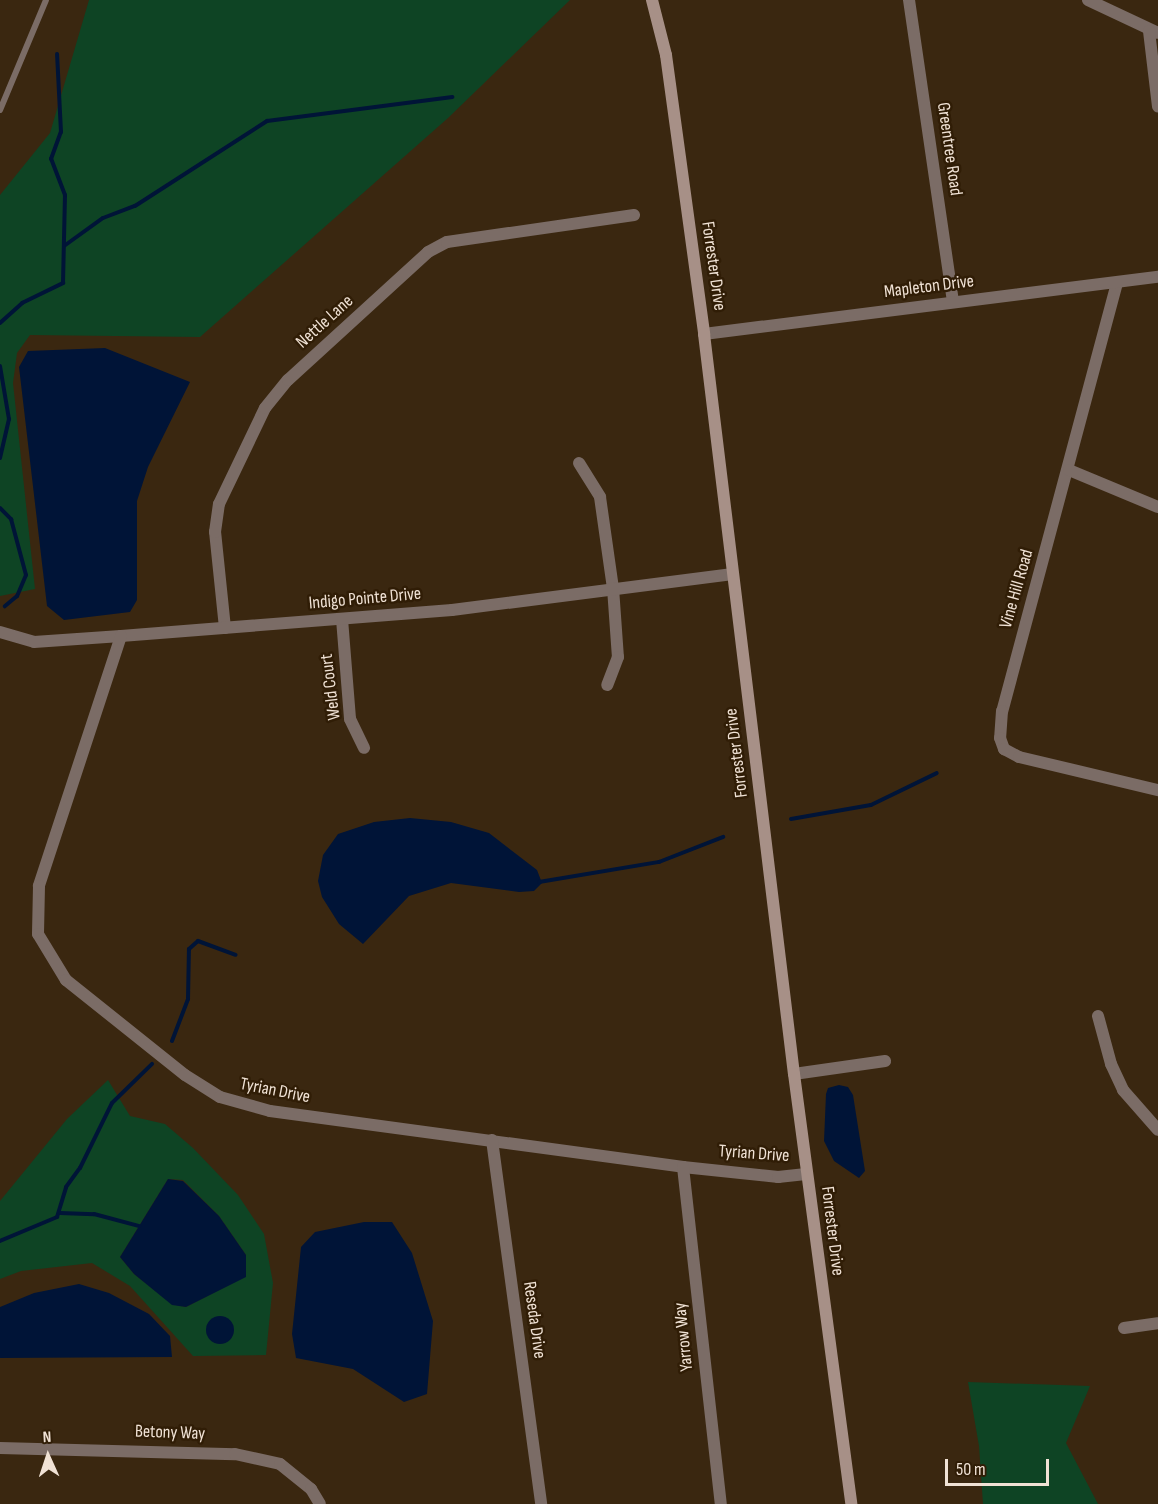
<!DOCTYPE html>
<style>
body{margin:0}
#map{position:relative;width:1158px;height:1504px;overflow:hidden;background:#3a2710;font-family:"Sofia Sans Condensed",sans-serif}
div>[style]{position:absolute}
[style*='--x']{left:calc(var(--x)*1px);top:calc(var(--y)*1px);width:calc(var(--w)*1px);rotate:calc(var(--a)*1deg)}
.green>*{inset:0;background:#0e4424}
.water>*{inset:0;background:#001437}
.round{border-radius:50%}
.stream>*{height:4px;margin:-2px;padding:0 2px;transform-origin:2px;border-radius:2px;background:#001437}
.lane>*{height:6px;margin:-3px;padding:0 3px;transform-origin:3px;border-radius:3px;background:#7b6c66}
.street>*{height:12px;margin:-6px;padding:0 6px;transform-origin:6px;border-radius:6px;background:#7b6c66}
.secondary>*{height:12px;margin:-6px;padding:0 6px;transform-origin:6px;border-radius:6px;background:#a79087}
span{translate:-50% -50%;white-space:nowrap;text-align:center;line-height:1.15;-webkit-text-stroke:5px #301d06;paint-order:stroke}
.street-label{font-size:18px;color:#f0e2d5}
.north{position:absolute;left:18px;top:1426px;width:60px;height:60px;-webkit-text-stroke:4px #301d06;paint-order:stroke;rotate:357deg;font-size:16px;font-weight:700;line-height:24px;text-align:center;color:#f0e2d5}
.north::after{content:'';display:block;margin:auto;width:21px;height:27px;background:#f0e2d5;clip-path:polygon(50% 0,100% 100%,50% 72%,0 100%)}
.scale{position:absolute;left:945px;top:1459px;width:104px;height:27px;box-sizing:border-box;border:3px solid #f0e2d5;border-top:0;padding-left:8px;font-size:18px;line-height:21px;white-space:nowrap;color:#f0e2d5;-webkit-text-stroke:4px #301d06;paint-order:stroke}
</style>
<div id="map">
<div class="green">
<div style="clip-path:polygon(89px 0,570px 0,448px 118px,200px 337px,30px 335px,17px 353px,13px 383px,35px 589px,0 596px,0 195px,50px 133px)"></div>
<div style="clip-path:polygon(evenodd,108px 1080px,130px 1116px,165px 1124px,193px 1148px,238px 1195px,264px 1234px,273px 1283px,266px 1355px,193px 1356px,130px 1286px,92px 1263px,21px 1271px,0 1279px,0 1201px,67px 1119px,108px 1080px,168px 1179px,183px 1180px,219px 1216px,246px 1255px,246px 1276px,186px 1307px,172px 1304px,134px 1274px,120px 1257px,168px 1179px)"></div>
<div style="clip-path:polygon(968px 1382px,1090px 1386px,1066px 1443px,1098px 1504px,983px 1504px,979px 1446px)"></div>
</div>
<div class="water">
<div style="clip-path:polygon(105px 348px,190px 382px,148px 467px,137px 501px,137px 600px,130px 612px,64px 620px,47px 606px,19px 367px,28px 351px)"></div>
<div style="clip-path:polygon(410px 818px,451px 822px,489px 833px,537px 870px,542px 883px,534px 891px,519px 892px,451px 883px,409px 896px,363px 944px,339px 924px,322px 897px,318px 881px,323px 855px,338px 834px,374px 822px)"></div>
<div style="clip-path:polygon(839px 1085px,848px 1087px,853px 1095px,865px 1171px,859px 1178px,834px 1161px,824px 1141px,826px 1094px,828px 1088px)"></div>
<div style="clip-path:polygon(168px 1179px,183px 1181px,219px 1216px,246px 1255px,246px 1277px,186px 1307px,172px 1305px,134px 1274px,120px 1257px)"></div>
<div style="clip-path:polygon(364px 1222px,392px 1222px,412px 1253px,433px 1321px,427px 1394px,404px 1402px,353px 1369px,296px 1358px,292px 1334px,301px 1247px,315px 1232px)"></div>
<div style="clip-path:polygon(79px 1284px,109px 1293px,149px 1314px,170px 1336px,172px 1357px,0 1358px,0 1307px,34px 1293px)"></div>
<div class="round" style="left:206px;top:1316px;width:28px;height:28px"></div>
</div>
<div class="stream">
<div style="--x:64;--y:246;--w:48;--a:-35.7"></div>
<div style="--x:103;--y:218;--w:34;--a:-21"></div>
<div style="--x:135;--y:206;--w:157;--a:-32.8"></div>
<div style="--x:267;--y:121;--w:187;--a:-7.4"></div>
<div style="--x:0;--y:323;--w:30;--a:-42"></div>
<div style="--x:22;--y:303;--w:46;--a:-26"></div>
<div style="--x:63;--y:283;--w:88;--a:-88.7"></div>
<div style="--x:65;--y:195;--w:39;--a:-111"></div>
<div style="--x:51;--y:159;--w:29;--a:-70"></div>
<div style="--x:61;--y:132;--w:78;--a:-92.9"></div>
<div style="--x:0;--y:366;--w:54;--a:80.4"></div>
<div style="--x:9;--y:419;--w:40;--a:103"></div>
<div style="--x:0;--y:508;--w:16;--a:45"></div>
<div style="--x:11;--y:519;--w:58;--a:75"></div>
<div style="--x:26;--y:575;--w:23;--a:113"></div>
<div style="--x:17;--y:596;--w:16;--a:140"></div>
<div style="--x:791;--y:819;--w:81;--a:-9.9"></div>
<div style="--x:871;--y:805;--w:73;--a:-25.9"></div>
<div style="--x:539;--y:882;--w:122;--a:-9.5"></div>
<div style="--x:659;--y:862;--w:69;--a:-21.3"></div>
<div style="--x:172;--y:1041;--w:45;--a:-69.1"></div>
<div style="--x:188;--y:999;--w:50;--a:-88.9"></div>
<div style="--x:189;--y:949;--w:12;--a:-42"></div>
<div style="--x:198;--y:941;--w:40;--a:20.2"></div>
<div style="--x:60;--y:1213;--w:34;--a:2"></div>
<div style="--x:94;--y:1214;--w:47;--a:14.9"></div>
<div style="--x:0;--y:1241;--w:62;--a:-22.8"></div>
<div style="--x:57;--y:1217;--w:31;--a:-73"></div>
<div style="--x:66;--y:1187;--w:24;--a:-54"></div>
<div style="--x:80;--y:1168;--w:72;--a:-63.8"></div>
<div style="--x:112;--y:1103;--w:56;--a:-44.3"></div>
</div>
<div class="lane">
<div style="--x:0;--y:110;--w:119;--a:-67.3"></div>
</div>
<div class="street">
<div style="--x:909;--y:0;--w:305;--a:81.7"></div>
<div style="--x:1088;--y:0;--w:77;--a:25.2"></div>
<div style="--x:1149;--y:31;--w:76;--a:83.2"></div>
<div style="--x:1117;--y:283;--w:443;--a:105"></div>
<div style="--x:1002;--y:711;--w:27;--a:94"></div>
<div style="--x:1000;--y:738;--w:12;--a:70"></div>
<div style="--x:1004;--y:749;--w:17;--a:28"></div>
<div style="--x:1019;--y:757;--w:143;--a:13.4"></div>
<div style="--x:704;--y:334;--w:458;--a:-7.2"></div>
<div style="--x:579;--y:463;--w:40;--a:58"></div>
<div style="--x:600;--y:497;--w:92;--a:81.9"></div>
<div style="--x:613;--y:588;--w:69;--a:85.9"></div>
<div style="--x:618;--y:657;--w:30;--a:111"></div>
<div style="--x:1069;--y:470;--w:96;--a:22.6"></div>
<div style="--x:342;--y:619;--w:100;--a:85.4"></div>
<div style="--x:350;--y:719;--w:32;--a:64"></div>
<div style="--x:225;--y:628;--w:97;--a:-95.9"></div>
<div style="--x:215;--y:532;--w:28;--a:-82"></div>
<div style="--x:219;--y:504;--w:106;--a:-64.4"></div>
<div style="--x:265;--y:408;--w:36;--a:-51"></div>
<div style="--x:288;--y:380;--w:190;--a:-42.4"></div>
<div style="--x:428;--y:252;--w:21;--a:-28"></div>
<div style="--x:447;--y:242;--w:189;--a:-8.2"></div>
<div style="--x:0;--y:632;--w:35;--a:16"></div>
<div style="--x:34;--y:642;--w:87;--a:-3.9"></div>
<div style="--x:121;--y:636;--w:332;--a:-4.5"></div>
<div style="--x:452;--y:610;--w:283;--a:-7.3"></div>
<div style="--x:121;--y:636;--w:263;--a:108.2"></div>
<div style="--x:39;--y:886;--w:48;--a:91.2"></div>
<div style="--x:38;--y:934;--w:54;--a:58.7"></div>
<div style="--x:66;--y:980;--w:152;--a:38.6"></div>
<div style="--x:185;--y:1075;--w:41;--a:32.2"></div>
<div style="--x:220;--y:1097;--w:52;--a:15.6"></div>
<div style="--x:270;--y:1111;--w:417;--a:7.7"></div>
<div style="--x:683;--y:1167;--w:96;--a:6"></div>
<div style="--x:778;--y:1177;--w:28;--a:-6"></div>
<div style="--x:1098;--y:1016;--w:50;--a:74.8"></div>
<div style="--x:1111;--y:1064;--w:29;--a:65"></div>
<div style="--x:1123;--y:1090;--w:53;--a:48.8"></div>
<div style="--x:794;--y:1074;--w:92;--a:-8.1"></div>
<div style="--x:492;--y:1140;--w:367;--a:82.3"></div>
<div style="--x:683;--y:1167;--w:339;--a:83.6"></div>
<div style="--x:1124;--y:1328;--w:34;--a:-8"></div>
<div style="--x:0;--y:1448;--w:235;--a:1.5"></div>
<div style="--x:235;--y:1454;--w:46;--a:12.5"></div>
<div style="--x:280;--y:1464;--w:40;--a:39"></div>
<div style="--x:311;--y:1489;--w:17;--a:59"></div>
</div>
<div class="secondary">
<div style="--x:652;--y:0;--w:57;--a:75.7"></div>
<div style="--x:666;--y:55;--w:282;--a:82.2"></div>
<div style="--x:704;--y:334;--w:745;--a:83.07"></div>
<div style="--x:794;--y:1074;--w:434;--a:82.4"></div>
</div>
<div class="street-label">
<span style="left:949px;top:149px;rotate:82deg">Greentree Road</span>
<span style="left:713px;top:266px;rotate:82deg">Forrester Drive</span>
<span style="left:929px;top:287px;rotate:-7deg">Mapleton Drive</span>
<span style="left:325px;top:322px;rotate:-42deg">Nettle Lane</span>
<span style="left:1017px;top:589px;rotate:-74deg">Vine Hill Road</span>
<span style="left:365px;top:599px;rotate:-5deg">Indigo Pointe Drive</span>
<span style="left:331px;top:687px;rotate:-97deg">Weld Court</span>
<span style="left:737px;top:753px;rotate:-97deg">Forrester Drive</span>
<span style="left:275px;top:1091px;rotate:11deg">Tyrian Drive</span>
<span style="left:754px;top:1154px;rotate:4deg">Tyrian Drive</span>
<span style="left:832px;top:1231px;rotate:83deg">Forrester Drive</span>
<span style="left:534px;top:1320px;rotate:82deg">Reseda Drive</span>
<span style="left:684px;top:1337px;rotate:-96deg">Yarrow Way</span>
<span style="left:170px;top:1433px;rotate:2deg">Betony Way</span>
</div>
<div class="north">N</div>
<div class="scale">50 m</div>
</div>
